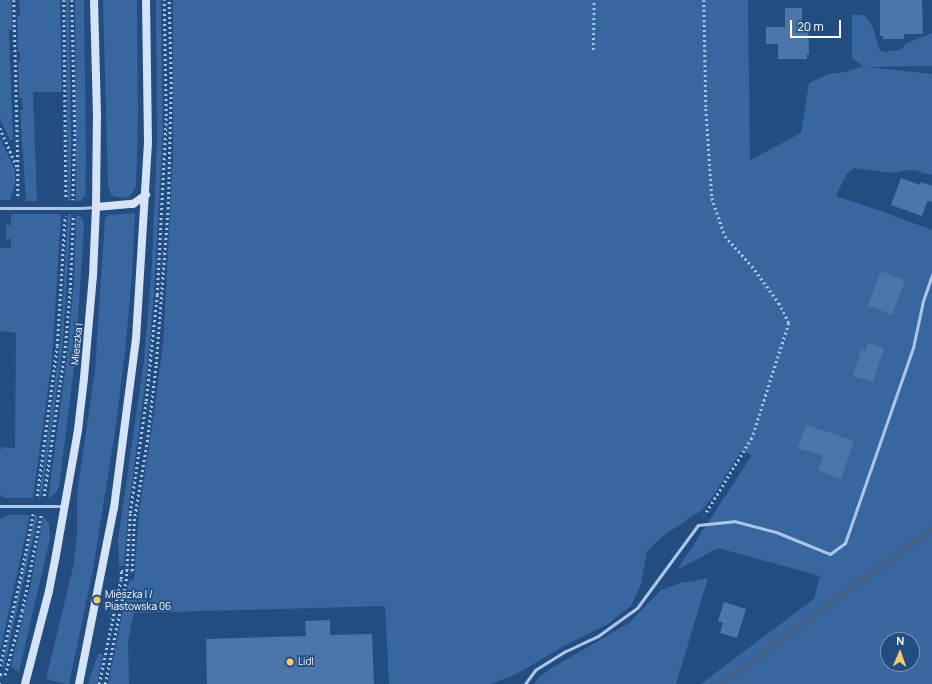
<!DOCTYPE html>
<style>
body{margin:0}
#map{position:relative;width:932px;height:684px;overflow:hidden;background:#234c81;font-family:Manrope,sans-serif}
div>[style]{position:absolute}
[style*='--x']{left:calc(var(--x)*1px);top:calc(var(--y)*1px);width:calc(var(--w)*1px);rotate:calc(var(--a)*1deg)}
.green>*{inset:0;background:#38669f}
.stream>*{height:5px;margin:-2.5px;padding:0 2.5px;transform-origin:2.5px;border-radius:2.5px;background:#446389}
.building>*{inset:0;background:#4c76aa;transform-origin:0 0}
.path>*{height:2.5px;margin-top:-1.25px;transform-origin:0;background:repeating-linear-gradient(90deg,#abc6e7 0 2px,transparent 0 5px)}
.lane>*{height:3px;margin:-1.5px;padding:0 1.5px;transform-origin:1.5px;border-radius:1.5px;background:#abc6e7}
.secondary>*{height:8px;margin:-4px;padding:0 4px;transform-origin:4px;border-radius:4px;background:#d5e3f6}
.dots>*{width:11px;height:11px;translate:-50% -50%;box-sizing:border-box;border:2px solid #234c81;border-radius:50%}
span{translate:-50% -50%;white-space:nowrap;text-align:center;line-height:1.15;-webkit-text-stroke:3.5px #234c81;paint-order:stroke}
.street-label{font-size:10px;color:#fff}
.poi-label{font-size:10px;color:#fff}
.left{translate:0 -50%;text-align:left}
.north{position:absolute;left:880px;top:632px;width:40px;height:40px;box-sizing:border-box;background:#234c81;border:1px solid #7b94b3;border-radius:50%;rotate:2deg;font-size:11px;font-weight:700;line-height:16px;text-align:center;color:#fff}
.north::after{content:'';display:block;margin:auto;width:14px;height:18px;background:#f2cc6e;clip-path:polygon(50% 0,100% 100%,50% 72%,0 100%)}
.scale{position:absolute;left:790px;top:20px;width:51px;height:18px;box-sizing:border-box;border:2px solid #fff;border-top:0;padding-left:5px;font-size:12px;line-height:14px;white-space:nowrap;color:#fff;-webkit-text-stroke:3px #234c81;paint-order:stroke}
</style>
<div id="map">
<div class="green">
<div style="clip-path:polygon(0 0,11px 0,13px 30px,9px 30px,13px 140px,10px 140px,0 119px)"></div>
<div style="clip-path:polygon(19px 0,60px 0,62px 92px,33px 92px,37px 201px,26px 201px,20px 110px,23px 110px,22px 98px,19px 98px,18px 62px,20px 61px,20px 52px,18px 52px,17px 16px,20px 16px)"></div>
<div style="clip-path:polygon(66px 0,69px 0,71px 142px,70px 202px,68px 201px)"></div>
<div style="clip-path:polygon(75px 0,84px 0,86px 158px,85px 196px,81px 200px,76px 202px)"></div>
<div style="clip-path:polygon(103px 0,137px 0,138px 122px,136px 187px,130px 196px,122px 198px,112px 196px,108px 187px)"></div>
<div style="clip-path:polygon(156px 0,161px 0,163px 132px,154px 296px,148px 363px,128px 512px,124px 566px,119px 566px,118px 539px,144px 360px,152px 264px,157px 140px)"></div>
<div style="clip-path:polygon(evenodd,173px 0,748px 0,750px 160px,801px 133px,809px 83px,829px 74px,846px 72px,863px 66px,852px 58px,852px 15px,863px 15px,868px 19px,872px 25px,880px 50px,885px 52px,900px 50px,907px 43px,932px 33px,932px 66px,868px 67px,932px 74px,932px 175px,916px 171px,907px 170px,892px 173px,854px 168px,846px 175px,836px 196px,881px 211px,932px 230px,932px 684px,701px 684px,814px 599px,820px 576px,718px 548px,677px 570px,752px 455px,742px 450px,711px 499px,702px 510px,666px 534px,654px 544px,647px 552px,641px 584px,631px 606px,608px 624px,564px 646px,516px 674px,491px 684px,389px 684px,385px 606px,134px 613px,128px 641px,129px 684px,108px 684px,129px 581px,134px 580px,139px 511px,151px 434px,163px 344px,173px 155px,173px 0,888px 640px,912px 640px,912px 664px,888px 664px,888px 640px)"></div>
<div style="clip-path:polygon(0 138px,15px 170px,15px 184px,10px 200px,0 200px)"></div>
<div style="clip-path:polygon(132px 213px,135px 214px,132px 275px,125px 352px,116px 425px,93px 570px,69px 684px,66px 684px,46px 679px,74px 563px,77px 534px,77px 494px,95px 370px,105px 218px,108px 215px)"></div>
<div style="clip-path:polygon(11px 214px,61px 214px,52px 361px,33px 498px,5px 498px,0 495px,0 450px,3px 447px,15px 448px,16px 333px,0 331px,0 248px,11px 248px,11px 239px,6px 239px,6px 225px,11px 225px)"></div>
<div style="clip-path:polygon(68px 214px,71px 214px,63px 341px,52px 427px,41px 498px,39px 498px,60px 345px)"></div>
<div style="clip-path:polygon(76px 215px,80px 216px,83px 220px,84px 230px,75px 360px,59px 487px,55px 494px,48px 498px,67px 357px,74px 280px)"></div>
<div style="clip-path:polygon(8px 515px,30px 515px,0 652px,0 519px)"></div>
<div style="clip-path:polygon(35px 515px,38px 516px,4px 668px,2px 667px)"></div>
<div style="clip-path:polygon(43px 517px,49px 523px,50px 538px,19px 672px,11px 666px,31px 583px)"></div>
<div style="clip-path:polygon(708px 578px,676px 684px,534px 684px,538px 678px,550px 669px,629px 623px,661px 590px,680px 583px)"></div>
<div style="clip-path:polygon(98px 654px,103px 654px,97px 684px,88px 684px)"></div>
</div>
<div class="stream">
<div style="--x:720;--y:684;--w:263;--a:-36.3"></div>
</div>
<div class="building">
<div style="clip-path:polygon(880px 0,922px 0,923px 34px,904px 34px,904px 39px,883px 39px,883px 36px,880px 36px)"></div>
<div style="clip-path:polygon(785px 8px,802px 8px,802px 26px,808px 26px,809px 54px,807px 54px,807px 59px,778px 59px,778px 44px,766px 44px,766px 27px,785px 27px)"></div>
<div style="clip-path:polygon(901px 178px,920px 185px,921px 182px,932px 186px,932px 202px,927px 201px,922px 216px,891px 205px)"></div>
<div style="left:881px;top:271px;width:26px;height:37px;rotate:21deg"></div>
<div style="clip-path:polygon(868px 343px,884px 348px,873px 382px,853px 376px,861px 350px,866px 351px)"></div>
<div style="clip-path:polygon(806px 425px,854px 441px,841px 479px,818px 470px,823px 456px,798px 448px)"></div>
<div style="clip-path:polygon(724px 602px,746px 609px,737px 638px,720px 633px,723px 623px,718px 621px)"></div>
<div style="clip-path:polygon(330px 620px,330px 635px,372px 634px,374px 684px,207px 684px,206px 639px,306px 636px,305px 621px)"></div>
</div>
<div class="path">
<div style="--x:14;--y:0;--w:169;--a:88.6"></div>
<div style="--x:64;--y:0;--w:199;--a:89.4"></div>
<div style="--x:72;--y:0;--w:134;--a:88.7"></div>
<div style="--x:75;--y:134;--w:66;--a:91.7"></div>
<div style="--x:704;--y:0;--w:109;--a:88.9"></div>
<div style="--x:706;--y:109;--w:89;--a:86.1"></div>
<div style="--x:712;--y:198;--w:40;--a:71.1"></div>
<div style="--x:725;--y:236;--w:40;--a:48"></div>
<div style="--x:752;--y:266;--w:46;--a:53.9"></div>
<div style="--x:779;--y:303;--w:22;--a:63"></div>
<div style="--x:789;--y:323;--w:121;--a:107.8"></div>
<div style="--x:752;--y:438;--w:90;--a:121.4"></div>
<div style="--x:593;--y:50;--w:50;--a:-88.9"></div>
<div style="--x:0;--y:128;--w:45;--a:66.3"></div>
<div style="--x:18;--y:169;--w:29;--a:90"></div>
<div style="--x:37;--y:496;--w:151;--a:-82.4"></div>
<div style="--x:57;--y:346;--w:130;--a:-86.5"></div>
<div style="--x:44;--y:496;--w:149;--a:-81.9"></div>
<div style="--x:65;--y:348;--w:58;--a:-85.1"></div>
<div style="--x:70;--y:290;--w:73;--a:-87.6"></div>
<div style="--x:0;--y:666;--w:98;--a:-77.1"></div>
<div style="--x:22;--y:570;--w:57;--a:-78.9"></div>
<div style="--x:0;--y:674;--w:5;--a:11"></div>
<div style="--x:5;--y:675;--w:66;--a:-75.1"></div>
<div style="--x:22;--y:611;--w:98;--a:-78.8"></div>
<div style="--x:0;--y:684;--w:1;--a:0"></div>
<div style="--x:99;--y:684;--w:107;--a:-78.2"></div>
<div style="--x:121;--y:579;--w:8;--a:-90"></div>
<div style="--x:121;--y:571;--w:11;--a:0"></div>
<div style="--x:132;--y:571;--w:50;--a:-87.7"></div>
<div style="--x:134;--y:521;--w:80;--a:-80.7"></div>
<div style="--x:147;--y:442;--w:79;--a:-83.4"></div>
<div style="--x:156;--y:364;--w:155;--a:-85.6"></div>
<div style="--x:168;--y:209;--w:125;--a:-88.6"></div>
<div style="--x:171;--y:84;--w:84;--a:-91.4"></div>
<div style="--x:105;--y:684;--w:105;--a:-78.5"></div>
<div style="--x:126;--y:581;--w:68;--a:-86.6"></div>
<div style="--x:130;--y:513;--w:113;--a:-81.9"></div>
<div style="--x:146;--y:401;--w:107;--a:-84.1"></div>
<div style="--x:157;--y:295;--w:179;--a:-87.1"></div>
<div style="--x:166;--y:116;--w:116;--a:-91"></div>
</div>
<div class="lane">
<div style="--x:0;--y:208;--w:80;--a:0"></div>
<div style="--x:80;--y:208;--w:16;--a:-4"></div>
<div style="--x:0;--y:506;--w:64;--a:0"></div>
<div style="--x:525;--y:684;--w:17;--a:-54"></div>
<div style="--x:535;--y:670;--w:36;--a:-32"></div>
<div style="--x:566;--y:651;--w:35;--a:-25"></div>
<div style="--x:598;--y:636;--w:48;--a:-35.7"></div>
<div style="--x:637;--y:608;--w:103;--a:-53.7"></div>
<div style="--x:698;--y:525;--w:36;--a:-6"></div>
<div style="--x:734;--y:521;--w:43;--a:14.7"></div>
<div style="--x:776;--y:532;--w:58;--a:22.2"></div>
<div style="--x:830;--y:554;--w:19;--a:-36"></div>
<div style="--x:845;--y:543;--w:207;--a:-70.8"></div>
<div style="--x:913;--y:348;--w:48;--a:-78"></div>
<div style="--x:923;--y:301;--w:28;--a:-71"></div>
</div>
<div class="secondary">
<div style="--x:96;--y:207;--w:37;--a:-5"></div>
<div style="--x:133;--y:204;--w:16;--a:-35"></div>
<div style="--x:25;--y:684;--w:96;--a:-75.5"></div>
<div style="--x:49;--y:591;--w:37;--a:-79"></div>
<div style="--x:56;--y:555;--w:127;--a:-80"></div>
<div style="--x:78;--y:430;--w:52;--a:-83.4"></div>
<div style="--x:84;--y:378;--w:102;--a:-85"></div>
<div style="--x:93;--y:276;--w:69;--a:-87.5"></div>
<div style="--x:96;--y:207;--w:92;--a:-89.4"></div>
<div style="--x:97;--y:115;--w:115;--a:-91.5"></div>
<div style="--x:79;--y:684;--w:179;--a:-78.8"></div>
<div style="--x:114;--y:508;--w:170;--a:-82.6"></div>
<div style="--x:136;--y:339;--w:196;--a:-86.5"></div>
<div style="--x:148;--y:143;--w:143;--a:-90.8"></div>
</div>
<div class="dots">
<div style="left:97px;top:600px;background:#f2cc6e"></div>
<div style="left:290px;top:662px;background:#f2cc6e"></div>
</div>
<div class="street-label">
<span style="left:77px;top:344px;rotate:-84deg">Mieszka I</span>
</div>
<div class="poi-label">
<span class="left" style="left:105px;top:600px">Mieszka I /<br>Piastowska 06</span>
<span class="left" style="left:298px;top:662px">Lidl</span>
</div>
<div class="north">N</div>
<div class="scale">20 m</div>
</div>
